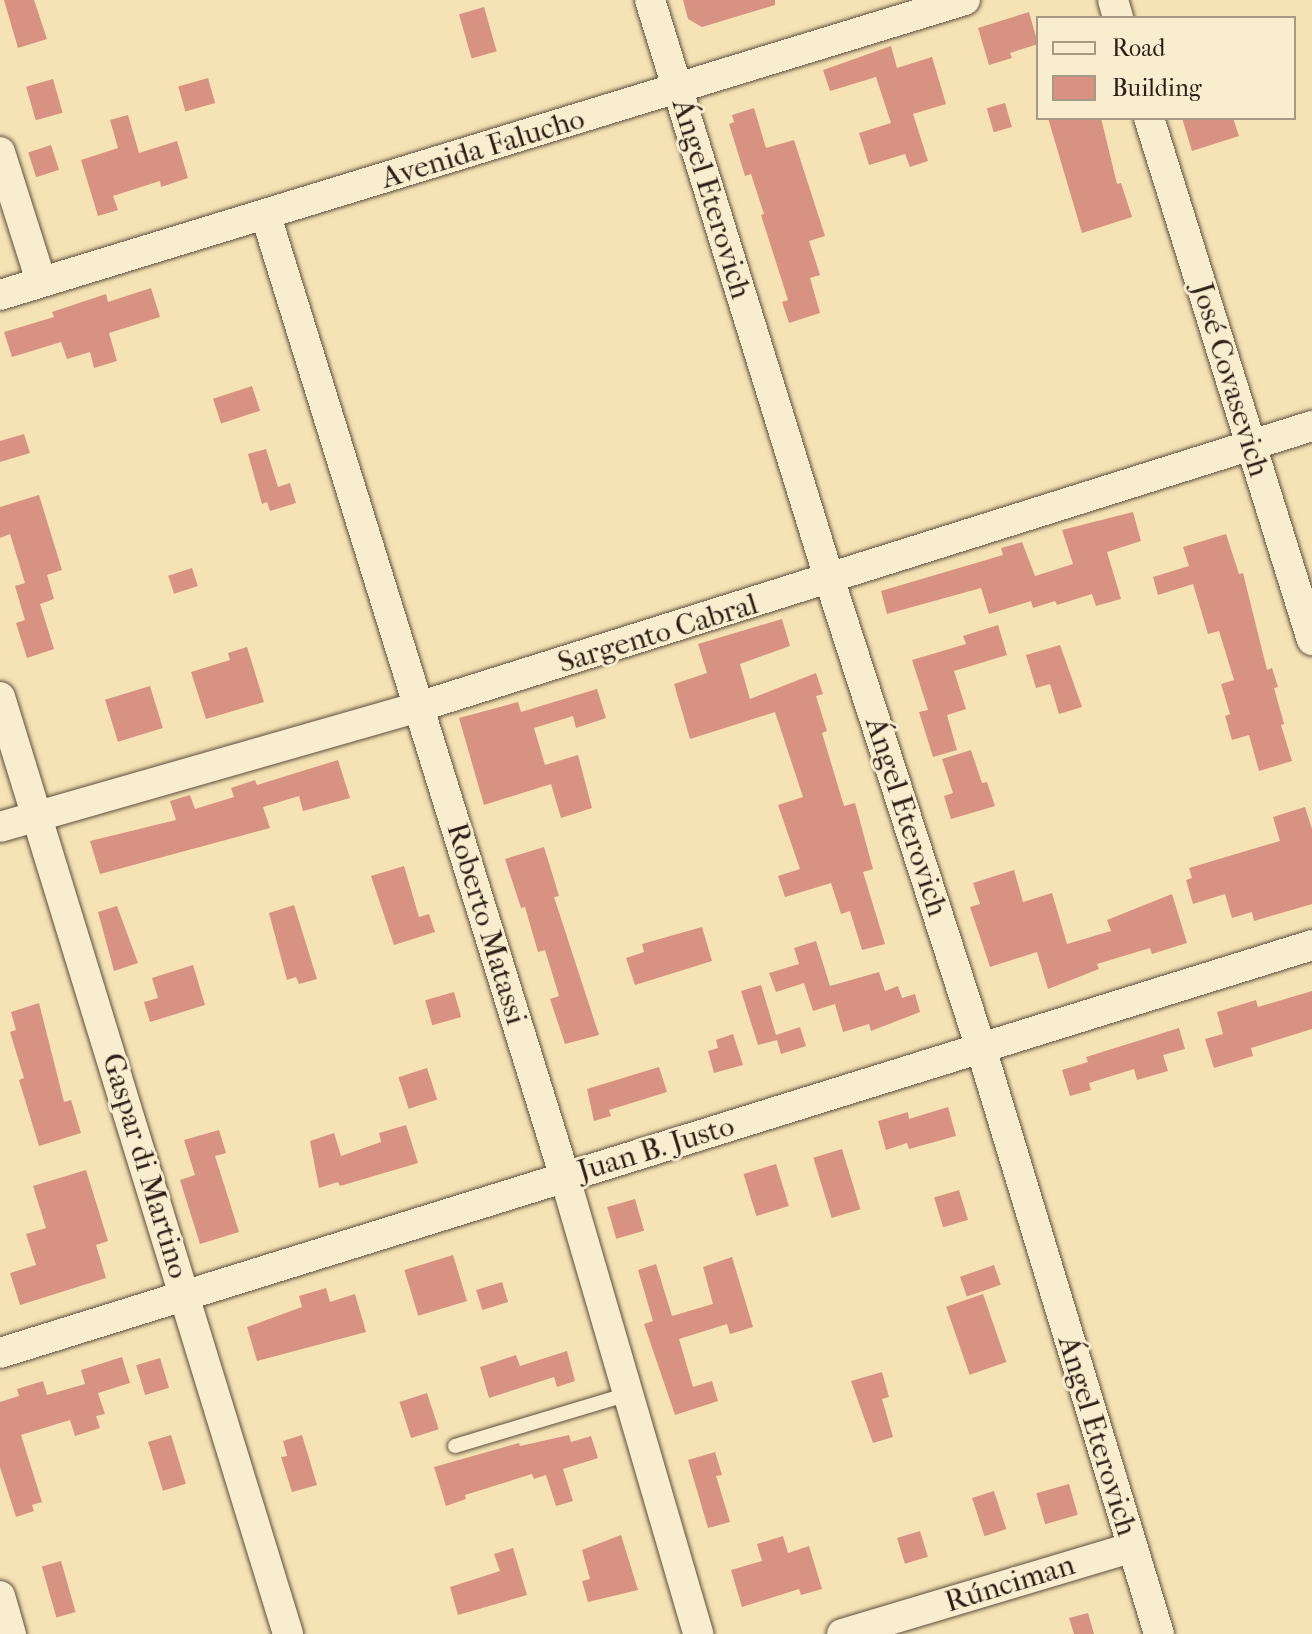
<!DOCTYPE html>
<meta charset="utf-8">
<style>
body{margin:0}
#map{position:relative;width:1312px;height:1634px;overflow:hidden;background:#f6e3b5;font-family:"IM FELL French Canon",serif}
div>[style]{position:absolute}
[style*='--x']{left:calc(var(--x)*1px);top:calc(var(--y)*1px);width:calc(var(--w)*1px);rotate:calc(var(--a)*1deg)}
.building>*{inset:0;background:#d89282;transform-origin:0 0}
.roads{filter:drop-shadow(0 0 2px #5d4e3d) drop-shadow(0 0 2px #5d4e3d)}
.lane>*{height:14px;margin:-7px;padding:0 7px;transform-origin:7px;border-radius:7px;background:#f9edcf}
.street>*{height:30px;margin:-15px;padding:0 15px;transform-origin:15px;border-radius:15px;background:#f9edcf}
span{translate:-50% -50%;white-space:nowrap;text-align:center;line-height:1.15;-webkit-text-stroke:6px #f9edcf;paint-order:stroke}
.street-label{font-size:30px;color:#2a1d15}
.legend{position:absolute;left:1036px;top:16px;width:260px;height:104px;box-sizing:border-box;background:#f9edcf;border:2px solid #a69a85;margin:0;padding:10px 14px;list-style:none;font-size:24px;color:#2a1d15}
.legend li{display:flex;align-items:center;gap:16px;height:40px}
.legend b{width:40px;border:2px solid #a69a85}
</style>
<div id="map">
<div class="building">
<div style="clip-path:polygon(4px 0,34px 0,47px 39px,18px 48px)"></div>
<div style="clip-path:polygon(683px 0,775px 0,775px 5px,702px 27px,688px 19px)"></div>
<div style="left:484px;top:7px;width:46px;height:26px;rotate:74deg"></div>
<div style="clip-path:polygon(1029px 12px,1038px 44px,1010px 53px,1012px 58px,989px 65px,978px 28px)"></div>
<div style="clip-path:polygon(891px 46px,897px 68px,932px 57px,946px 104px,913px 114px,928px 161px,910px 167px,905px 154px,869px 165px,859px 133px,891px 123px,876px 77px,830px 91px,823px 70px)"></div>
<div style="left:208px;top:78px;width:26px;height:31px;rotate:74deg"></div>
<div style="left:53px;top:79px;width:35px;height:28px;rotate:74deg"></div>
<div style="left:1005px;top:103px;width:25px;height:19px;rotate:74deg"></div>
<div style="clip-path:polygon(754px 108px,766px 148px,794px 140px,825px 236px,809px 241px,820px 275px,810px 278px,820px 313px,789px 323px,782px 302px,788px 300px,761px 215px,764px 214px,751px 174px,745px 176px,729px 124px,734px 122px,732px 115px)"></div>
<div style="clip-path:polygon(128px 115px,139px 153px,177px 141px,188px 178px,161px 187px,160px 181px,113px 196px,118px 210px,98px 216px,81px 160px,118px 148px,110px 120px)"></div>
<div style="clip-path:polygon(1048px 118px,1101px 118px,1117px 184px,1121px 183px,1132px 217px,1082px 233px)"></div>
<div style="clip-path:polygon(1182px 118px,1233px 118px,1239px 136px,1192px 151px)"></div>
<div style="left:51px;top:145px;width:26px;height:24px;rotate:72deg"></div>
<div style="clip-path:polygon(151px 288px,160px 317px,109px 333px,117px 361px,94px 368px,90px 352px,67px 359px,61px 342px,12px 357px,4px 332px,54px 317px,52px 312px,106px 294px,108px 302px)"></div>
<div style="left:252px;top:386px;width:26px;height:41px;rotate:72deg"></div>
<div style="clip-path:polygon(24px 434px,30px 453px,0 462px,0 441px)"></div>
<div style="clip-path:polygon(266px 449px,278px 487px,290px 483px,296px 503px,270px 511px,267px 502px,262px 504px,248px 454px)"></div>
<div style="clip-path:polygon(39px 495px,62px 570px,47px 575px,54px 599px,40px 604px,54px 649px,27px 658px,16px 623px,25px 620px,15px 586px,25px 583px,10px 534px,0 538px,0 507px)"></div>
<div style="clip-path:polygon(1133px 512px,1141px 541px,1107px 552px,1121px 599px,1096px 606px,1092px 594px,1057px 605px,1055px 601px,1033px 608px,1031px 601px,989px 614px,981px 588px,887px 614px,881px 591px,1003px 555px,1001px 548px,1022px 542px,1035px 576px,1073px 564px,1062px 530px)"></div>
<div style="clip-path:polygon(1226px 534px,1239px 574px,1243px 573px,1267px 670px,1272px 668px,1278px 687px,1274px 688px,1284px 724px,1281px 725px,1292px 761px,1259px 771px,1249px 735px,1232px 740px,1225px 716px,1230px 714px,1221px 684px,1234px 680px,1219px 631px,1208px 634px,1193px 584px,1158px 595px,1153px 577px,1189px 566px,1183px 547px)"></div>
<div style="left:192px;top:568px;width:19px;height:25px;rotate:72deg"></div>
<div style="clip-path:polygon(782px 619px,790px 646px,740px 664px,750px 699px,816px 673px,823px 694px,816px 696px,827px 731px,822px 733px,844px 806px,855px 803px,873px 869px,863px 872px,885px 944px,862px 950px,850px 911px,841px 914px,831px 883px,785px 897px,778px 876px,800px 869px,778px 805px,803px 797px,775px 712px,690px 739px,674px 684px,707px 673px,698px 644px)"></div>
<div style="clip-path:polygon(998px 625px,1007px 655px,954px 671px,966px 709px,947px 715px,957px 750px,933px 757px,919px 712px,928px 710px,912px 660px,966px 644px,963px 636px)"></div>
<div style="clip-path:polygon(1060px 645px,1082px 707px,1059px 714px,1050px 684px,1036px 688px,1026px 655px)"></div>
<div style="clip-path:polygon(247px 647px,264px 702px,206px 719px,191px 672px,230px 660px,228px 653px)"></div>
<div style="left:150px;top:686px;width:44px;height:47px;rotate:73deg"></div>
<div style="clip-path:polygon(597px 689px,606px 718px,576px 728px,573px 716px,534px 728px,545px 765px,578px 755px,592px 808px,561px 818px,551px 784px,484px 805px,459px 718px,518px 702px,521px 712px)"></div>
<div style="clip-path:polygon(971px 750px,982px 783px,987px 782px,995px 806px,951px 819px,944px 796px,953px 793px,942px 759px)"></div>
<div style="clip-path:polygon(338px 760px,350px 798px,303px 811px,299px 796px,263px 807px,270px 828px,100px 874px,90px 841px,176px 820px,170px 801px,190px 795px,195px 809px,234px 797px,231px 788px,255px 780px,257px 785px)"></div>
<div style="clip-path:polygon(1305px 807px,1312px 829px,1312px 904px,1254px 921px,1252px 912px,1232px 918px,1225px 894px,1193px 904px,1186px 880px,1192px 878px,1189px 868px,1280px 841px,1273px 817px)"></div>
<div style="clip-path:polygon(544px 847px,559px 896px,554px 897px,599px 1035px,565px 1044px,550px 999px,559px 996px,545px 950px,538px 952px,525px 907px,521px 908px,505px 859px)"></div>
<div style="clip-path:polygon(404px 866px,419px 917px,429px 914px,435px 932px,394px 945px,371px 876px)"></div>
<div style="clip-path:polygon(1014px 870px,1023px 902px,1052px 893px,1067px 944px,1111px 931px,1107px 920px,1172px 894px,1187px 943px,1152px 954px,1150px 948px,1097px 964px,1099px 969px,1048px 989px,1037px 952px,990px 967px,970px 907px,980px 904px,973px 883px)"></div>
<div style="clip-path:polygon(294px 905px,317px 979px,299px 984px,296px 977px,287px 980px,269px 913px)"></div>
<div style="clip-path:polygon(117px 906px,138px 963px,114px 971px,98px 912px)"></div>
<div style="clip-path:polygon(702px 927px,712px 961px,635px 985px,626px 958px,644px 952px,642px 944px)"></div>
<div style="clip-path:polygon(816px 941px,830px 986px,879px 972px,885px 991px,898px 986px,902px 998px,915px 994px,920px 1012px,871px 1031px,869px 1024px,843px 1032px,835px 1004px,813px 1011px,804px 983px,776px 992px,769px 973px,799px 964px,794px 948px)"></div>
<div style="clip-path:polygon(193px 965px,205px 1005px,150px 1022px,144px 1002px,158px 998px,152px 978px)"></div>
<div style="clip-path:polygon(761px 985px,776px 1035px,800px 1027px,806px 1046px,781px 1054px,777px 1040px,758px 1045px,741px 991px)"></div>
<div style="clip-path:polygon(1312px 991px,1312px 1029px,1251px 1048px,1253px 1056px,1214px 1068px,1205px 1039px,1223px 1034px,1217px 1012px,1256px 1000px,1258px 1007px)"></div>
<div style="left:454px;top:992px;width:26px;height:30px;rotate:74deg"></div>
<div style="clip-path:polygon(39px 1003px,64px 1102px,71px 1100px,81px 1133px,39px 1146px,19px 1080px,24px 1078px,10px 1032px,16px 1030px,11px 1012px)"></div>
<div style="clip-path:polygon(1179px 1028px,1185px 1049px,1163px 1055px,1168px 1071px,1137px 1080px,1134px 1069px,1089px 1083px,1091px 1090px,1070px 1096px,1062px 1070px,1088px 1062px,1086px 1057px)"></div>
<div style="clip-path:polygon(733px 1034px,743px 1065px,714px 1073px,708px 1051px,718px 1048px,716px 1040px)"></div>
<div style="clip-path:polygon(659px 1067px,667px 1092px,609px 1110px,611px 1116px,594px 1121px,587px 1089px)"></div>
<div style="left:427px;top:1068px;width:33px;height:30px;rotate:72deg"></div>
<div style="clip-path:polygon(948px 1107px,956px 1136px,909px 1149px,907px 1143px,886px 1150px,878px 1121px,908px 1112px,909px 1119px)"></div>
<div style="clip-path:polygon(406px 1125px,418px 1163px,340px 1186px,338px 1182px,319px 1188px,310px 1141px,334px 1133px,341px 1156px,381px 1142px,379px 1133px)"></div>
<div style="clip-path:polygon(219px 1130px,226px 1153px,215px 1156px,239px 1232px,200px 1244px,180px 1180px,195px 1175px,184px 1140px)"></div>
<div style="left:842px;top:1149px;width:63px;height:30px;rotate:73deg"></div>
<div style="left:776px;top:1164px;width:44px;height:34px;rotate:73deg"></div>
<div style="clip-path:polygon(86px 1170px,108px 1241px,96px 1245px,106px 1278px,20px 1305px,10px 1273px,36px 1265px,26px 1234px,46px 1228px,33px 1186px)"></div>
<div style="left:959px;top:1190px;width:31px;height:26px;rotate:73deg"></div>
<div style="left:635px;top:1199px;width:33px;height:29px;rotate:74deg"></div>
<div style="left:453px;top:1255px;width:48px;height:51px;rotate:73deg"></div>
<div style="clip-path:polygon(732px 1257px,753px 1327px,730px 1334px,727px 1324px,679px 1339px,693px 1387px,712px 1381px,718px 1401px,675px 1415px,644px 1324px,653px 1321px,638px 1270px,656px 1264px,672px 1316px,713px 1304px,703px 1267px)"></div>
<div style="left:994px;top:1265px;width:21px;height:36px;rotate:71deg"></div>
<div style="left:502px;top:1282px;width:21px;height:27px;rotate:73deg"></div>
<div style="clip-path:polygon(326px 1288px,330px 1302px,355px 1294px,366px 1332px,257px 1361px,247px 1327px,302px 1307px,299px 1296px)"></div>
<div style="left:983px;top:1294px;width:72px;height:39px;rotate:71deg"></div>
<div style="clip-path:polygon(567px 1351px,575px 1381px,557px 1387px,554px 1377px,489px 1398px,480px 1367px,516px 1355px,520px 1366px)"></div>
<div style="clip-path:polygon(122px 1357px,130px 1383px,98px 1393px,105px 1414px,96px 1416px,100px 1428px,75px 1436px,70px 1420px,21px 1435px,42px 1502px,32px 1505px,34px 1511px,16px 1517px,0 1467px,0 1402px,19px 1396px,17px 1389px,43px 1381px,47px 1395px,85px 1384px,81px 1370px)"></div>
<div style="left:160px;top:1358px;width:31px;height:25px;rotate:73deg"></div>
<div style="clip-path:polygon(882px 1372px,889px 1397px,882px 1399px,893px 1437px,873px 1443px,851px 1381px)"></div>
<div style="left:427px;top:1393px;width:38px;height:29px;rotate:72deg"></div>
<div style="left:171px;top:1435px;width:51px;height:24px;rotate:73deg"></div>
<div style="clip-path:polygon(302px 1435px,317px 1485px,292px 1492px,281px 1457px,287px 1456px,283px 1441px)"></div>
<div style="clip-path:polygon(569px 1435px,571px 1442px,591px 1436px,598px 1458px,563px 1469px,573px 1501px,556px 1506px,546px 1475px,534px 1479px,532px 1474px,465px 1495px,466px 1499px,446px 1506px,434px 1467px,519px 1443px,520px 1446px)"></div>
<div style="clip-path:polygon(715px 1452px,722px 1475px,716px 1476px,730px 1522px,708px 1528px,688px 1460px)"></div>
<div style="left:1069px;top:1484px;width:32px;height:34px;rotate:74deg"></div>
<div style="left:994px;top:1491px;width:40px;height:23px;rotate:72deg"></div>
<div style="left:920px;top:1531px;width:27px;height:24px;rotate:73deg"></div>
<div style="clip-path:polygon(621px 1535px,638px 1590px,588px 1602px,582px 1581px,590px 1579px,582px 1550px)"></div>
<div style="clip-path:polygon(783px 1536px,788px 1553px,809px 1546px,822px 1589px,801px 1595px,799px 1589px,742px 1607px,731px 1570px,762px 1561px,757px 1544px)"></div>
<div style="clip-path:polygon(513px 1548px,527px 1595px,458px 1615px,450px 1587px,500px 1571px,494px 1554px)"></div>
<div style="left:61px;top:1561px;width:53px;height:20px;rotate:74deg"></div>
<div style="clip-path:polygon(1088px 1613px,1094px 1634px,1074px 1634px,1069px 1618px)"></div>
</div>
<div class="roads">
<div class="lane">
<div style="--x:455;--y:1446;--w:181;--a:-16.7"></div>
</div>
<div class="street">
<div style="--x:650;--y:0;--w:608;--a:72.79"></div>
<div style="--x:830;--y:581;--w:491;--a:72.1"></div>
<div style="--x:981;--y:1048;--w:612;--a:73.1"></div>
<div style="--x:1113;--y:0;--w:19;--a:74"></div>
<div style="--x:1149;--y:118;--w:547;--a:72.66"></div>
<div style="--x:0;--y:152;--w:135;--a:72.4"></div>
<div style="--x:266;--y:216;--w:1007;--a:72.73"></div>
<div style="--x:565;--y:1178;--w:475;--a:73.7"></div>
<div style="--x:0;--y:295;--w:1009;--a:-17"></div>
<div style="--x:0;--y:697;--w:980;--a:72.91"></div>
<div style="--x:0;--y:827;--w:435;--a:-16"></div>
<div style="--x:418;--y:707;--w:937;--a:-17.45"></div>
<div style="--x:0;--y:1353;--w:1374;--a:-17.27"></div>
<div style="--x:0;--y:1596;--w:40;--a:74"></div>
<div style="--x:842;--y:1634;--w:302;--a:-16.6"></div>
</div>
</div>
<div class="street-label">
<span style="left:483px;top:149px;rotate:-17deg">Avenida Falucho</span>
<span style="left:711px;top:199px;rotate:73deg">Ángel Eterovich</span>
<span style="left:1230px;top:380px;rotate:73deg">José Covasevich</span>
<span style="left:658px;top:634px;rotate:-17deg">Sargento Cabral</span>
<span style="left:906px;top:817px;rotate:72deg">Ángel Eterovich</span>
<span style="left:486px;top:924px;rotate:73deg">Roberto Matassi</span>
<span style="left:656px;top:1149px;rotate:-17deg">Juan B. Justo</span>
<span style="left:145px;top:1166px;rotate:73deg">Gaspar di Martino</span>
<span style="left:1097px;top:1436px;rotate:73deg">Ángel Eterovich</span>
<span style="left:1010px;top:1584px;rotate:-17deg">Rúnciman</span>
</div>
<ul class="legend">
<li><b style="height:10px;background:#f9edcf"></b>Road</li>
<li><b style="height:22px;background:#d89282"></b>Building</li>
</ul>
</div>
